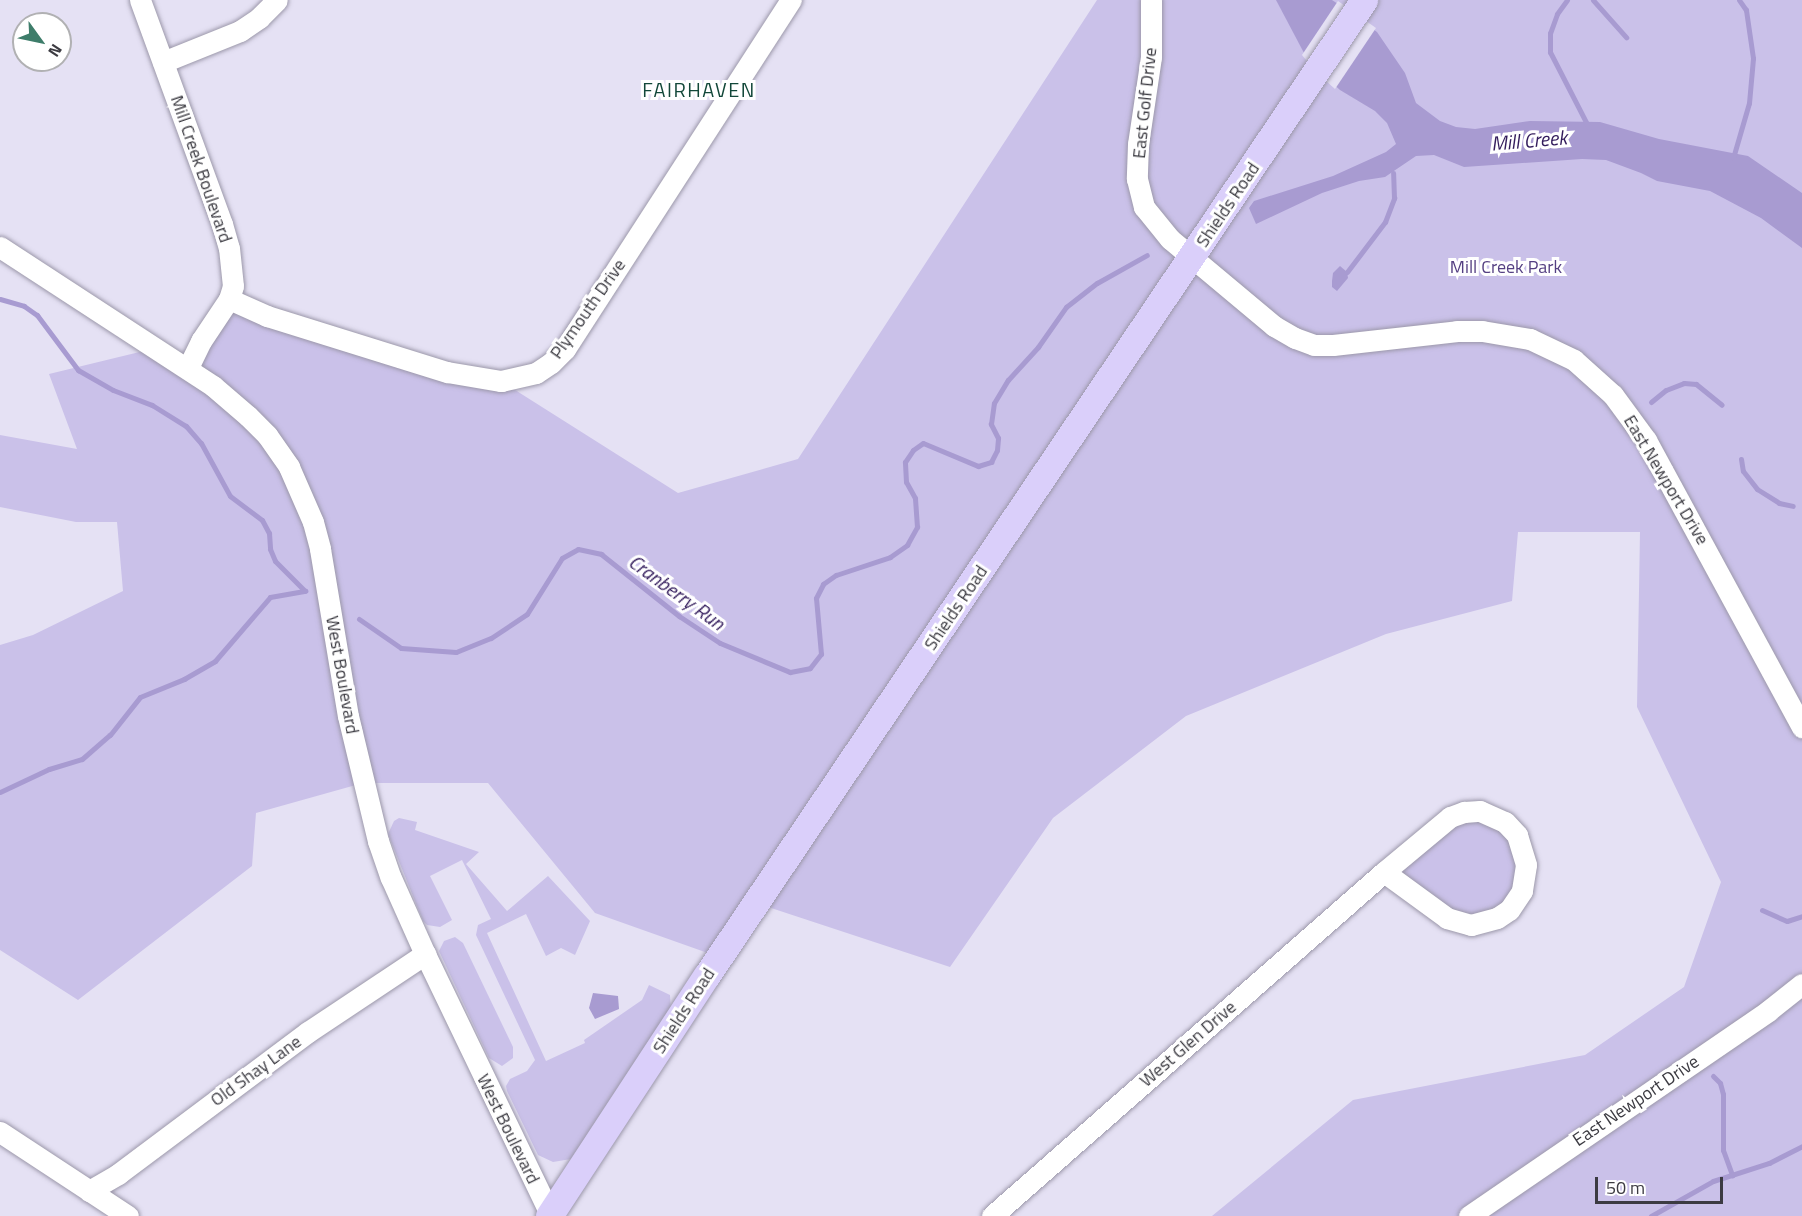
<!DOCTYPE html>
<style>
body{margin:0}
#map{position:relative;width:1802px;height:1216px;overflow:hidden;background:#e5e1f4;font-family:"Titillium Web",sans-serif}
div>[style]{position:absolute}
[style*='--x']{left:calc(var(--x)*1px);top:calc(var(--y)*1px);width:calc(var(--w)*1px);rotate:calc(var(--a)*1deg)}
.green>*{inset:0;background:#cac1e9}
.water>*{inset:0;background:#a89bd1}
.pier>*{inset:0;background:#e5e1f4}
.stream>*{height:5px;margin:-2.5px;padding:0 2.5px;transform-origin:2.5px;border-radius:2.5px;background:#a89bd1}
.roads{filter:drop-shadow(0 0 2px #9c98aa) drop-shadow(0 0 2px #9c98aa)}
.minor>*{height:21px;margin:-10.5px;padding:0 10.5px;transform-origin:10.5px;border-radius:10.5px;background:#fff}
.major>*{height:27px;margin:-13.5px;padding:0 13.5px;transform-origin:13.5px;border-radius:13.5px;background:#dacffa}
span{translate:-50% -50%;white-space:nowrap;text-align:center;line-height:1.15;-webkit-text-stroke:6px #fff;paint-order:stroke}
.street-label{font-size:18px;color:#3c3b42}
.park-label{font-size:18px;color:#543f82}
.neighbourhood-label{font-size:20px;color:#124739;letter-spacing:1.5px}
.water-label{font-size:20px;color:#331c5c;font-style:italic}
.north{position:absolute;left:12px;top:12px;width:60px;height:60px;box-sizing:border-box;background:#fff;border:2px solid #b1b1b3;border-radius:50%;rotate:123deg;font-size:16px;font-weight:700;line-height:24px;text-align:center;color:#3c3b42}
.north::after{content:'';display:block;margin:auto;width:21px;height:27px;background:#3e7d6a;clip-path:polygon(50% 0,100% 100%,50% 72%,0 100%)}
.scale{position:absolute;left:1595px;top:1177px;width:128px;height:27px;box-sizing:border-box;border:3px solid #3c3b42;border-top:0;padding-left:8px;font-size:18px;line-height:21px;white-space:nowrap;color:#3c3b42;-webkit-text-stroke:4px #fff;paint-order:stroke}
</style>
<div id="map">
<div class="green">
<div style="clip-path:polygon(1097px 0,1802px 0,1802px 1216px,1212px 1216px,1353px 1100px,1585px 1055px,1684px 987px,1721px 882px,1637px 707px,1640px 532px,1518px 532px,1512px 601px,1386px 634px,1186px 716px,1053px 818px,950px 967px,756px 903px,719px 957px,595px 913px,488px 783px,363px 783px,256px 813px,252px 866px,78px 1000px,0 950px,0 645px,33px 635px,123px 591px,117px 522px,76px 522px,0 507px,0 435px,77px 449px,49px 374px,156px 348px,188px 368px,229px 299px,501px 381px,678px 493px,798px 459px)"></div>
<div style="clip-path:polygon(1450px 817px,1505px 822px,1522px 891px,1471px 925px,1384px 872px)"></div>
<div style="clip-path:polygon(399px 818px,417px 822px,415px 830px,479px 852px,466px 864px,507px 911px,548px 876px,590px 921px,575px 955px,561px 948px,546px 956px,526px 914px,487px 933px,546px 1061px,585px 1043px,584px 1040px,642px 1000px,649px 985px,670px 995px,671px 1012px,571px 1159px,553px 1162px,538px 1155px,507px 1091px,506px 1086px,510px 1079px,527px 1071px,535px 1060px,476px 935px,478px 925px,491px 919px,462px 860px,430px 876px,452px 920px,440px 927px,427px 925px,423px 921px,388px 834px,394px 821px)"></div>
<div style="clip-path:polygon(455px 937px,463px 943px,513px 1047px,513px 1058px,502px 1066px,489px 1058px,439px 951px,444px 941px)"></div>
</div>
<div class="water">
<div style="clip-path:polygon(1276px 0,1332px 0,1353px 14px,1304px 53px)"></div>
<div style="clip-path:polygon(1354px 15px,1377px 32px,1405px 73px,1416px 103px,1440px 121px,1456px 127px,1475px 129px,1530px 121px,1600px 122px,1659px 139px,1748px 156px,1802px 193px,1802px 248px,1761px 218px,1710px 191px,1657px 181px,1641px 173px,1606px 160px,1582px 159px,1464px 167px,1434px 155px,1416px 156px,1385px 177px,1359px 181px,1322px 193px,1256px 224px,1249px 208px,1254px 201px,1333px 176px,1386px 152px,1396px 144px,1387px 123px,1375px 111px,1340px 90px,1318px 70px)"></div>
<div style="clip-path:polygon(1340px 266px,1347px 272px,1348px 278px,1337px 291px,1332px 287px,1332px 281px,1333px 273px)"></div>
<div style="clip-path:polygon(593px 993px,618px 996px,619px 1009px,595px 1019px,589px 1008px)"></div>
</div>
<div class="pier">
<div style="clip-path:polygon(1338px 1px,1376px 28px,1335px 89px,1316px 72px,1302px 55px)"></div>
</div>
<div class="stream">
<div style="--x:1567;--y:0;--w:17;--a:126"></div>
<div style="--x:1557;--y:14;--w:20;--a:110"></div>
<div style="--x:1550;--y:33;--w:19;--a:90"></div>
<div style="--x:1550;--y:52;--w:85;--a:62.8"></div>
<div style="--x:1593;--y:0;--w:50;--a:48.3"></div>
<div style="--x:1733;--y:158;--w:57;--a:-73.8"></div>
<div style="--x:1749;--y:103;--w:45;--a:-84.9"></div>
<div style="--x:1753;--y:58;--w:49;--a:-98.3"></div>
<div style="--x:1746;--y:10;--w:12;--a:-125"></div>
<div style="--x:1347;--y:272;--w:63;--a:-52.8"></div>
<div style="--x:1385;--y:222;--w:26;--a:-69"></div>
<div style="--x:1394;--y:198;--w:25;--a:-92"></div>
<div style="--x:0;--y:299;--w:25;--a:16"></div>
<div style="--x:24;--y:306;--w:16;--a:35"></div>
<div style="--x:37;--y:315;--w:69;--a:53.3"></div>
<div style="--x:78;--y:370;--w:40;--a:29.7"></div>
<div style="--x:113;--y:390;--w:42;--a:21"></div>
<div style="--x:152;--y:405;--w:40;--a:32"></div>
<div style="--x:186;--y:426;--w:23;--a:49"></div>
<div style="--x:201;--y:443;--w:60;--a:61.3"></div>
<div style="--x:230;--y:496;--w:40;--a:37"></div>
<div style="--x:262;--y:520;--w:15;--a:62"></div>
<div style="--x:269;--y:533;--w:16;--a:86"></div>
<div style="--x:270;--y:549;--w:13;--a:67"></div>
<div style="--x:275;--y:561;--w:42;--a:45"></div>
<div style="--x:1651;--y:402;--w:19;--a:-39"></div>
<div style="--x:1666;--y:390;--w:19;--a:-21"></div>
<div style="--x:1684;--y:383;--w:12;--a:5"></div>
<div style="--x:1696;--y:384;--w:33;--a:39"></div>
<div style="--x:1741;--y:459;--w:12;--a:81"></div>
<div style="--x:1743;--y:471;--w:23;--a:52"></div>
<div style="--x:1757;--y:489;--w:26;--a:32"></div>
<div style="--x:1779;--y:503;--w:14;--a:12"></div>
<div style="--x:359;--y:619;--w:51;--a:34.6"></div>
<div style="--x:401;--y:648;--w:55;--a:4.2"></div>
<div style="--x:456;--y:652;--w:38;--a:-22"></div>
<div style="--x:491;--y:638;--w:43;--a:-33.7"></div>
<div style="--x:527;--y:614;--w:66;--a:-58"></div>
<div style="--x:562;--y:558;--w:18;--a:-29"></div>
<div style="--x:578;--y:549;--w:24;--a:12"></div>
<div style="--x:601;--y:554;--w:100;--a:38.5"></div>
<div style="--x:679;--y:616;--w:49;--a:33.4"></div>
<div style="--x:720;--y:643;--w:76;--a:22.5"></div>
<div style="--x:790;--y:672;--w:20;--a:-11"></div>
<div style="--x:810;--y:668;--w:18;--a:-52"></div>
<div style="--x:821;--y:654;--w:56;--a:-95.1"></div>
<div style="--x:816;--y:598;--w:16;--a:-63"></div>
<div style="--x:823;--y:584;--w:16;--a:-35"></div>
<div style="--x:836;--y:575;--w:57;--a:-18.4"></div>
<div style="--x:890;--y:557;--w:21;--a:-35"></div>
<div style="--x:907;--y:545;--w:21;--a:-61"></div>
<div style="--x:917;--y:527;--w:29;--a:-94"></div>
<div style="--x:915;--y:498;--w:18;--a:-119"></div>
<div style="--x:906;--y:482;--w:20;--a:-93"></div>
<div style="--x:905;--y:462;--w:14;--a:-56"></div>
<div style="--x:913;--y:450;--w:12;--a:-35"></div>
<div style="--x:923;--y:443;--w:60;--a:22.7"></div>
<div style="--x:978;--y:466;--w:14;--a:-17"></div>
<div style="--x:991;--y:462;--w:13;--a:-63"></div>
<div style="--x:997;--y:450;--w:12;--a:-85"></div>
<div style="--x:998;--y:438;--w:16;--a:-117"></div>
<div style="--x:991;--y:424;--w:21;--a:-82"></div>
<div style="--x:994;--y:403;--w:27;--a:-59"></div>
<div style="--x:1008;--y:380;--w:45;--a:-47.7"></div>
<div style="--x:1038;--y:347;--w:49;--a:-55"></div>
<div style="--x:1066;--y:307;--w:39;--a:-38"></div>
<div style="--x:1097;--y:283;--w:57;--a:-29.2"></div>
<div style="--x:0;--y:792;--w:54;--a:-25.1"></div>
<div style="--x:49;--y:769;--w:34;--a:-17"></div>
<div style="--x:82;--y:759;--w:37;--a:-41"></div>
<div style="--x:110;--y:735;--w:48;--a:-51.7"></div>
<div style="--x:140;--y:697;--w:48;--a:-22.2"></div>
<div style="--x:184;--y:679;--w:36;--a:-30"></div>
<div style="--x:215;--y:661;--w:84;--a:-49.3"></div>
<div style="--x:270;--y:597;--w:36;--a:-10"></div>
<div style="--x:1762;--y:910;--w:27;--a:24"></div>
<div style="--x:1787;--y:921;--w:16;--a:-18"></div>
<div style="--x:1713;--y:1076;--w:10;--a:45"></div>
<div style="--x:1720;--y:1083;--w:11;--a:75"></div>
<div style="--x:1723;--y:1094;--w:56;--a:90"></div>
<div style="--x:1723;--y:1150;--w:27;--a:70"></div>
<div style="--x:1651;--y:1216;--w:71;--a:-29.4"></div>
<div style="--x:1713;--y:1181;--w:59;--a:-17.8"></div>
<div style="--x:1769;--y:1163;--w:37;--a:-27"></div>
</div>
<div class="roads">
<div class="minor">
<div style="--x:140;--y:0;--w:239;--a:69.9"></div>
<div style="--x:222;--y:224;--w:25;--a:74"></div>
<div style="--x:229;--y:248;--w:38;--a:84"></div>
<div style="--x:233;--y:286;--w:14;--a:107"></div>
<div style="--x:229;--y:299;--w:50;--a:123.7"></div>
<div style="--x:201;--y:341;--w:30;--a:116"></div>
<div style="--x:1151;--y:0;--w:57;--a:90"></div>
<div style="--x:1151;--y:57;--w:88;--a:98.5"></div>
<div style="--x:1138;--y:144;--w:35;--a:92"></div>
<div style="--x:1137;--y:179;--w:29;--a:76"></div>
<div style="--x:1144;--y:207;--w:41;--a:50.9"></div>
<div style="--x:1170;--y:239;--w:136;--a:39.9"></div>
<div style="--x:1274;--y:326;--w:24;--a:30"></div>
<div style="--x:1295;--y:338;--w:20;--a:20"></div>
<div style="--x:1314;--y:345;--w:19;--a:0"></div>
<div style="--x:1333;--y:345;--w:125;--a:-6.4"></div>
<div style="--x:1457;--y:331;--w:25;--a:0"></div>
<div style="--x:1482;--y:331;--w:49;--a:9.5"></div>
<div style="--x:1530;--y:339;--w:49;--a:25.5"></div>
<div style="--x:1574;--y:360;--w:52;--a:41.9"></div>
<div style="--x:1613;--y:395;--w:56;--a:53.7"></div>
<div style="--x:1646;--y:440;--w:327;--a:61.5"></div>
<div style="--x:163;--y:62;--w:83;--a:-21.9"></div>
<div style="--x:240;--y:31;--w:23;--a:-34"></div>
<div style="--x:259;--y:18;--w:25;--a:-45"></div>
<div style="--x:0;--y:247;--w:254;--a:33.1"></div>
<div style="--x:213;--y:386;--w:46;--a:40.6"></div>
<div style="--x:248;--y:416;--w:27;--a:45"></div>
<div style="--x:267;--y:435;--w:39;--a:55"></div>
<div style="--x:289;--y:467;--w:60;--a:66.4"></div>
<div style="--x:313;--y:522;--w:28;--a:75"></div>
<div style="--x:320;--y:549;--w:169;--a:80.5"></div>
<div style="--x:348;--y:716;--w:129;--a:76.5"></div>
<div style="--x:378;--y:841;--w:39;--a:71"></div>
<div style="--x:391;--y:878;--w:83;--a:65.9"></div>
<div style="--x:425;--y:954;--w:291;--a:64.3"></div>
<div style="--x:229;--y:299;--w:42;--a:24.1"></div>
<div style="--x:267;--y:316;--w:189;--a:17.3"></div>
<div style="--x:447;--y:372;--w:55;--a:9.5"></div>
<div style="--x:501;--y:381;--w:36;--a:-13"></div>
<div style="--x:536;--y:373;--w:18;--a:-34"></div>
<div style="--x:551;--y:363;--w:20;--a:-45"></div>
<div style="--x:565;--y:349;--w:416;--a:-57.1"></div>
<div style="--x:0;--y:1132;--w:153;--a:33.3"></div>
<div style="--x:89;--y:1191;--w:34;--a:-30"></div>
<div style="--x:118;--y:1174;--w:237;--a:-36.8"></div>
<div style="--x:308;--y:1032;--w:141;--a:-33.7"></div>
<div style="--x:992;--y:1216;--w:522;--a:-41.27"></div>
<div style="--x:1384;--y:872;--w:86;--a:-39.8"></div>
<div style="--x:1450;--y:817;--w:15;--a:-20"></div>
<div style="--x:1464;--y:812;--w:16;--a:-4"></div>
<div style="--x:1480;--y:811;--w:27;--a:24"></div>
<div style="--x:1505;--y:822;--w:18;--a:47"></div>
<div style="--x:1517;--y:835;--w:31;--a:73"></div>
<div style="--x:1526;--y:865;--w:26;--a:99"></div>
<div style="--x:1522;--y:891;--w:23;--a:124"></div>
<div style="--x:1509;--y:910;--w:14;--a:146"></div>
<div style="--x:1497;--y:918;--w:27;--a:165"></div>
<div style="--x:1471;--y:925;--w:25;--a:-164"></div>
<div style="--x:1447;--y:918;--w:78;--a:-143.9"></div>
<div style="--x:1469;--y:1216;--w:363;--a:-34.4"></div>
<div style="--x:1768;--y:1011;--w:43;--a:-38.5"></div>
</div>
<div class="major">
<div style="--x:549;--y:1216;--w:288;--a:-56.8"></div>
<div style="--x:707;--y:975;--w:1176;--a:-56.03"></div>
</div>
</div>
<div class="street-label">
<span style="left:1145px;top:103px;rotate:-84deg">East Golf Drive</span>
<span style="left:201px;top:169px;rotate:71deg">Mill Creek Boulevard</span>
<span style="left:1228px;top:205px;rotate:-56deg">Shields Road</span>
<span style="left:588px;top:309px;rotate:-55deg">Plymouth Drive</span>
<span style="left:1666px;top:480px;rotate:59deg">East Newport Drive</span>
<span style="left:956px;top:608px;rotate:-56deg">Shields Road</span>
<span style="left:342px;top:675px;rotate:80deg">West Boulevard</span>
<span style="left:684px;top:1011px;rotate:-57deg">Shields Road</span>
<span style="left:1188px;top:1044px;rotate:-41deg">West Glen Drive</span>
<span style="left:256px;top:1071px;rotate:-36deg">Old Shay Lane</span>
<span style="left:1636px;top:1101px;rotate:-34deg">East Newport Drive</span>
<span style="left:508px;top:1129px;rotate:64deg">West Boulevard</span>
</div>
<div class="park-label">
<span style="left:1506px;top:267px">Mill Creek Park</span>
</div>
<div class="neighbourhood-label">
<span style="left:699px;top:89px">FAIRHAVEN</span>
</div>
<div class="water-label">
<span style="left:1529px;top:140px;rotate:-5deg">Mill Creek</span>
<span style="left:677px;top:592px;rotate:36deg">Cranberry Run</span>
</div>
<div class="north">N</div>
<div class="scale">50 m</div>
</div>
